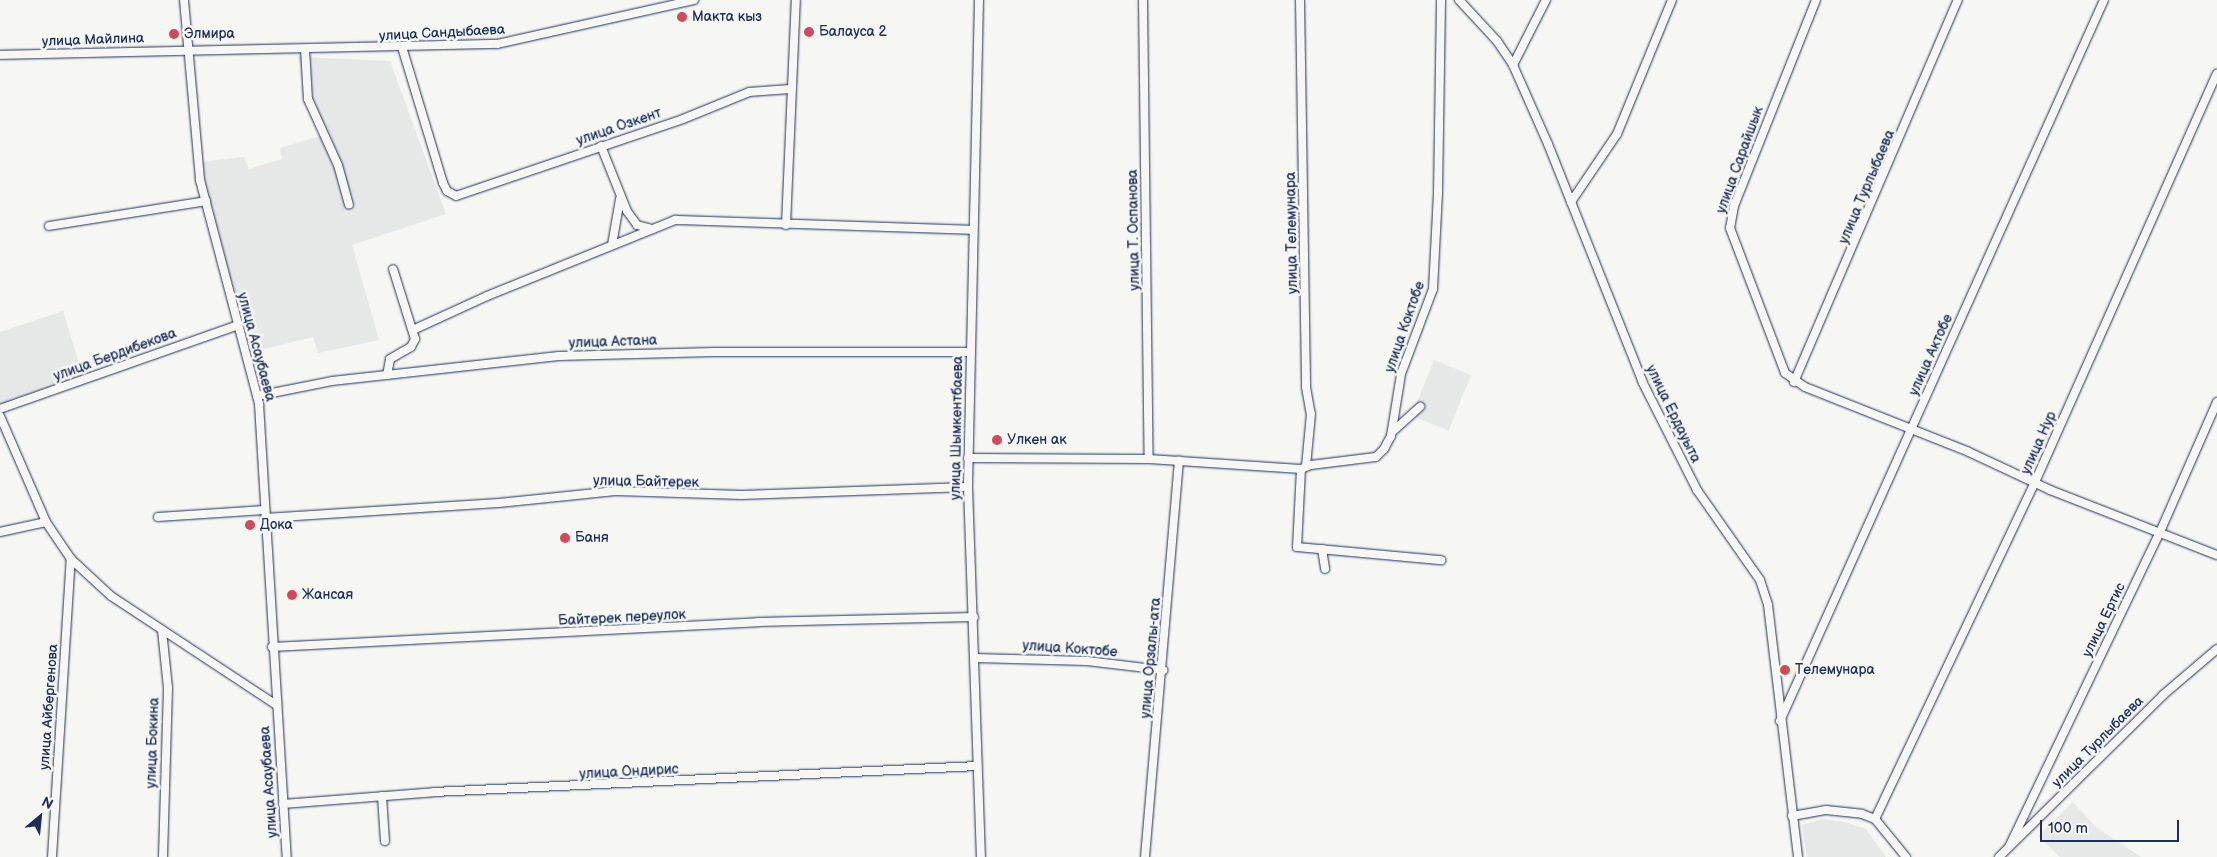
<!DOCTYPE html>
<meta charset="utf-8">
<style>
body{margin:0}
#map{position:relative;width:2217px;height:857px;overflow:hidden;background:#f6f6f2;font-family:"Balsamiq Sans",sans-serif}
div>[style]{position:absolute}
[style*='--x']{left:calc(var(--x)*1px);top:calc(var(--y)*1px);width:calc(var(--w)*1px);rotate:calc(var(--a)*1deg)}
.built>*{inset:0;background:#e6e7e7;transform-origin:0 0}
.roads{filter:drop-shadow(0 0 1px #1b2f5e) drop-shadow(0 0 1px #1b2f5e)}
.minor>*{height:8px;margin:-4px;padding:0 4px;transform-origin:4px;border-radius:4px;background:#f6f6f2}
.dots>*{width:14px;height:14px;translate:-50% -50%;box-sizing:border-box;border:2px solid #f6f6f2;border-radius:50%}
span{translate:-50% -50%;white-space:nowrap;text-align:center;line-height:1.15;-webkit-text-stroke:5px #f6f6f2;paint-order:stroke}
.poi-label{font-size:14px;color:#1b2f5e}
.left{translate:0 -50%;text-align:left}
.street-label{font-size:14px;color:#1b2f5e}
.north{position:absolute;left:15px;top:792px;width:50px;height:50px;-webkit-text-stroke:4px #f6f6f2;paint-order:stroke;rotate:28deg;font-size:14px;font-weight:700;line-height:20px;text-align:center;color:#1b2f5e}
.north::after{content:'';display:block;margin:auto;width:18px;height:22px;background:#1b2f5e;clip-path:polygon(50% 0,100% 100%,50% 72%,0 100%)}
.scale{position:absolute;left:2040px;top:820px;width:139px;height:22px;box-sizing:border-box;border:2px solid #1b2f5e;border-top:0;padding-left:6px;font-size:15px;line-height:18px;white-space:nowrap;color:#1b2f5e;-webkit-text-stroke:4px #f6f6f2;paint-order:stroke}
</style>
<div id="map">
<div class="built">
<div style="clip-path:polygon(298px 57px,390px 61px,446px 214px,352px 245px,379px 340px,318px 353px,313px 337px,260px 350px,225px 266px,204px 201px,201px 162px,244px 157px,249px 169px,282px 159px,280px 148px,324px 135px,306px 90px)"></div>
<div style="clip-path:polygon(63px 311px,83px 377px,0 406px,0 332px)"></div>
<div style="left:1434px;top:360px;width:40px;height:60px;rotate:22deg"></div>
<div style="clip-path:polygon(2073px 802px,2096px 827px,2141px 857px,2060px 857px,2038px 836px)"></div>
<div style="clip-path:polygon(1822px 819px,1845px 822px,1866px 829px,1886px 857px,1807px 857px,1802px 825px)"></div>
</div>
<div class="roads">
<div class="minor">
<div style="--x:184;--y:0;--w:181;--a:84.9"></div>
<div style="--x:200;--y:180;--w:232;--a:75.2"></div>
<div style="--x:259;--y:404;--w:454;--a:86.5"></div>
<div style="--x:979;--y:0;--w:487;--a:91.3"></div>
<div style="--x:968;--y:487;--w:370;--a:88"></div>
<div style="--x:1143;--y:0;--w:459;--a:89.3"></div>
<div style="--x:1300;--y:0;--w:387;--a:89.1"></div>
<div style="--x:1306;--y:387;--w:27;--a:80"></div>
<div style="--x:1311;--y:414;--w:52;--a:95.5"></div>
<div style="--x:1459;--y:0;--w:56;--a:47.2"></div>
<div style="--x:1497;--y:41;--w:29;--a:56"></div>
<div style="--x:1513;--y:65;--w:86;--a:66.1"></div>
<div style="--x:1548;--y:144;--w:257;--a:68.3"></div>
<div style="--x:1643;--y:383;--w:120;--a:63.2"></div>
<div style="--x:1697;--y:490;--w:110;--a:55"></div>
<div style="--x:1760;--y:580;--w:26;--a:72"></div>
<div style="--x:1768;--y:605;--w:254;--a:83.2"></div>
<div style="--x:1816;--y:0;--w:222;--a:111.7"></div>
<div style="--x:1734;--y:206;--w:22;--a:100"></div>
<div style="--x:1730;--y:228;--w:155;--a:69.2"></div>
<div style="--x:1785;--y:373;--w:24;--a:35"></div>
<div style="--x:1805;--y:387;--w:176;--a:21.6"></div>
<div style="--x:1969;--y:452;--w:89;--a:25.1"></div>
<div style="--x:2050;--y:490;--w:179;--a:21.3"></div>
<div style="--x:402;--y:47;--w:142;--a:73.2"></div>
<div style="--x:443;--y:183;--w:9;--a:63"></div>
<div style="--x:447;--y:191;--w:10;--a:29"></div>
<div style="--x:456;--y:196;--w:240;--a:-18.7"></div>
<div style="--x:683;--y:119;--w:71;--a:-22.2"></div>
<div style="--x:749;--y:92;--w:41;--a:-4.2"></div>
<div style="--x:305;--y:49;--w:50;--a:86.6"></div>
<div style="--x:308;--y:99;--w:72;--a:65.6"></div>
<div style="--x:338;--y:165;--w:41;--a:74.6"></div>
<div style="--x:0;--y:55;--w:497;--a:-1.3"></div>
<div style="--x:497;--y:44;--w:202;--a:-12.6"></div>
<div style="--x:1513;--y:65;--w:73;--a:-63.1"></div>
<div style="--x:601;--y:146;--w:70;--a:68.2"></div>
<div style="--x:627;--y:211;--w:17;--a:54"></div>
<div style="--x:637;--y:225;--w:16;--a:15"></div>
<div style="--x:1571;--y:202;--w:82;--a:-55.9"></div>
<div style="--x:1617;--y:134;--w:145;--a:-67.7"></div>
<div style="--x:786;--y:225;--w:225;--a:-87.5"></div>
<div style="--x:49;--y:226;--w:159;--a:-9"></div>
<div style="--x:612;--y:245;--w:47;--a:-80.1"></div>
<div style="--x:415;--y:329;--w:79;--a:-24.6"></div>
<div style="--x:487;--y:296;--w:203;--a:-22"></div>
<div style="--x:675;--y:220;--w:298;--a:1.9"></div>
<div style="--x:387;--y:375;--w:16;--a:-79"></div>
<div style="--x:390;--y:359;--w:24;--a:-30"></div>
<div style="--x:411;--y:347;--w:9;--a:-63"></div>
<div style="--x:415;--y:339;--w:73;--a:-107.4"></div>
<div style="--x:1794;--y:382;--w:416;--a:-66.8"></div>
<div style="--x:257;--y:396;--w:76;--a:-11.3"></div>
<div style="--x:332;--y:381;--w:228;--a:-6.3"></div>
<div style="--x:559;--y:356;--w:155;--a:-1.5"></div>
<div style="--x:714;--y:352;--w:257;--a:0"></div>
<div style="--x:0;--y:409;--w:253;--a:-19.4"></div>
<div style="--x:0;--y:416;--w:116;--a:66.5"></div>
<div style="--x:46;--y:522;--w:45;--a:56"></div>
<div style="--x:71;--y:559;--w:54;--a:42.8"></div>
<div style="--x:111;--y:596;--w:198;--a:33.4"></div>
<div style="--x:1392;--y:432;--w:38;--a:-42"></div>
<div style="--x:968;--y:458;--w:181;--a:0.3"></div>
<div style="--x:1149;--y:459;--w:152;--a:3.8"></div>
<div style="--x:1301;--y:469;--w:11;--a:-22"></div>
<div style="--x:1311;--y:465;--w:65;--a:-7"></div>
<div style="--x:1376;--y:457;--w:11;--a:-45"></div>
<div style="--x:1384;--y:449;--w:15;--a:-62"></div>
<div style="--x:1391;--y:436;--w:63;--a:-80.8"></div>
<div style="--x:1401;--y:374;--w:91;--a:-69.4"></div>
<div style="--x:1433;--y:289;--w:96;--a:-87"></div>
<div style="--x:1438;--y:193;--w:193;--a:-89.1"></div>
<div style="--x:1301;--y:469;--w:78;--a:92.9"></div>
<div style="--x:1297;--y:547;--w:145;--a:5.2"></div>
<div style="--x:158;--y:517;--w:107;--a:-3.7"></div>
<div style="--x:265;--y:518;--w:234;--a:-3.7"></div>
<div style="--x:499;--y:503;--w:117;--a:-5.9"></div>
<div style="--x:615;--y:491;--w:127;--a:1.8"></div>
<div style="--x:742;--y:495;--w:226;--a:-2"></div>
<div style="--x:0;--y:532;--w:47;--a:-12.3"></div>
<div style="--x:1322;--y:549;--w:20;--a:81"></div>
<div style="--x:162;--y:630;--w:58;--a:84.1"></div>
<div style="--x:168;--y:688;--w:169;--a:91.7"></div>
<div style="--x:272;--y:647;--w:487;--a:-2.9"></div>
<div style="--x:758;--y:622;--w:216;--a:-1.3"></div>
<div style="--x:975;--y:658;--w:112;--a:1.5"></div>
<div style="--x:1087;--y:661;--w:77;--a:6.8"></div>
<div style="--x:1780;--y:721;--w:790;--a:-65.8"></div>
<div style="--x:382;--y:796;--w:45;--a:86.2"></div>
<div style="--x:283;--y:804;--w:151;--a:-4.5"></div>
<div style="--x:434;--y:792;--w:544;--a:-2.74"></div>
<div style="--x:1792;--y:816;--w:35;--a:-10"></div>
<div style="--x:1826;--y:810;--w:36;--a:6"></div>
<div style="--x:1862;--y:814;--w:14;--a:21"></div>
<div style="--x:1875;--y:819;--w:49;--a:50.8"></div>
<div style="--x:1875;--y:819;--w:373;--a:-64.6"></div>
<div style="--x:2035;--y:482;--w:447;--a:-66"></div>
<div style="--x:2009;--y:847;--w:349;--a:-64.4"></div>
<div style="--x:2160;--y:532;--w:142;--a:-66.3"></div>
<div style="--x:52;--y:857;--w:299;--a:-86.4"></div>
<div style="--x:1145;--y:857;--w:398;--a:-85.1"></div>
<div style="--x:1999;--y:857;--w:231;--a:-44.6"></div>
<div style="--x:2163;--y:695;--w:71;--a:-40.4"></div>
</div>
</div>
<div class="dots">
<div style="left:682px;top:17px;background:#d1495b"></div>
<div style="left:809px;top:32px;background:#d1495b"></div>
<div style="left:174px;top:34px;background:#d1495b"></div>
<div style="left:997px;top:440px;background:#d1495b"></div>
<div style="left:250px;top:525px;background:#d1495b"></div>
<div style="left:565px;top:538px;background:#d1495b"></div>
<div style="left:292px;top:595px;background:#d1495b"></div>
<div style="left:1785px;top:670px;background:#d1495b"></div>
</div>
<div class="poi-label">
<span class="left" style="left:692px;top:17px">Макта кыз</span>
<span class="left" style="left:819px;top:32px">Балауса 2</span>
<span class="left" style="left:184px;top:34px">Элмира</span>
<span class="left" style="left:1007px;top:440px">Улкен ак</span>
<span class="left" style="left:260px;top:525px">Дока</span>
<span class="left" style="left:575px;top:538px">Баня</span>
<span class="left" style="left:302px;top:595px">Жансая</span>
<span class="left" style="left:1795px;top:670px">Телемунара</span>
</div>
<div class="street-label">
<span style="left:442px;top:33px;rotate:-3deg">улица Сандыбаева</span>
<span style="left:93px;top:40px;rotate:-2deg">улица Майлина</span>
<span style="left:619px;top:127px;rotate:-19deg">улица Озкент</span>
<span style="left:1740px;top:160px;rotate:-70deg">улица Сарайшык</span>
<span style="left:1867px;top:187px;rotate:-67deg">улица Турлыбаева</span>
<span style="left:1134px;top:230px;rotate:-91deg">улица Т. Оспанова</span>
<span style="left:1292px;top:233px;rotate:-91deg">улица Телемунара</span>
<span style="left:1405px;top:327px;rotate:-71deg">улица Коктобе</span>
<span style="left:613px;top:342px;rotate:-2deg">улица Астана</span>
<span style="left:256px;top:347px;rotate:75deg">улица Асаубаева</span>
<span style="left:115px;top:355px;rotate:-20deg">улица Бердибекова</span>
<span style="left:1931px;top:355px;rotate:-66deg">улица Актобе</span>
<span style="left:1673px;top:414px;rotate:64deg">улица Ердауыта</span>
<span style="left:957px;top:428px;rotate:-89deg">улица Шымкентбаева</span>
<span style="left:2039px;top:443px;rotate:-66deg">улица Нур</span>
<span style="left:646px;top:482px;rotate:1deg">улица Байтерек</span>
<span style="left:622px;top:618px;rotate:-3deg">Байтерек переулок</span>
<span style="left:2104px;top:620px;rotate:-64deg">улица Ертис</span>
<span style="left:1070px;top:649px;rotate:4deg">улица Коктобе</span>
<span style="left:1151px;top:658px;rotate:-85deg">улица Орзалы-ата</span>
<span style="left:49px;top:707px;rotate:-86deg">улица Айбергенова</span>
<span style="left:2098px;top:742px;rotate:-45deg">улица Турлыбаева</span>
<span style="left:153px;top:743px;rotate:-88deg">улица Бокина</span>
<span style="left:629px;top:772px;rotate:-3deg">улица Ондирис</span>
<span style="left:269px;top:782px;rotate:-94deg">улица Асаубаева</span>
</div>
<div class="north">N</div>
<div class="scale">100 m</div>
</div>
